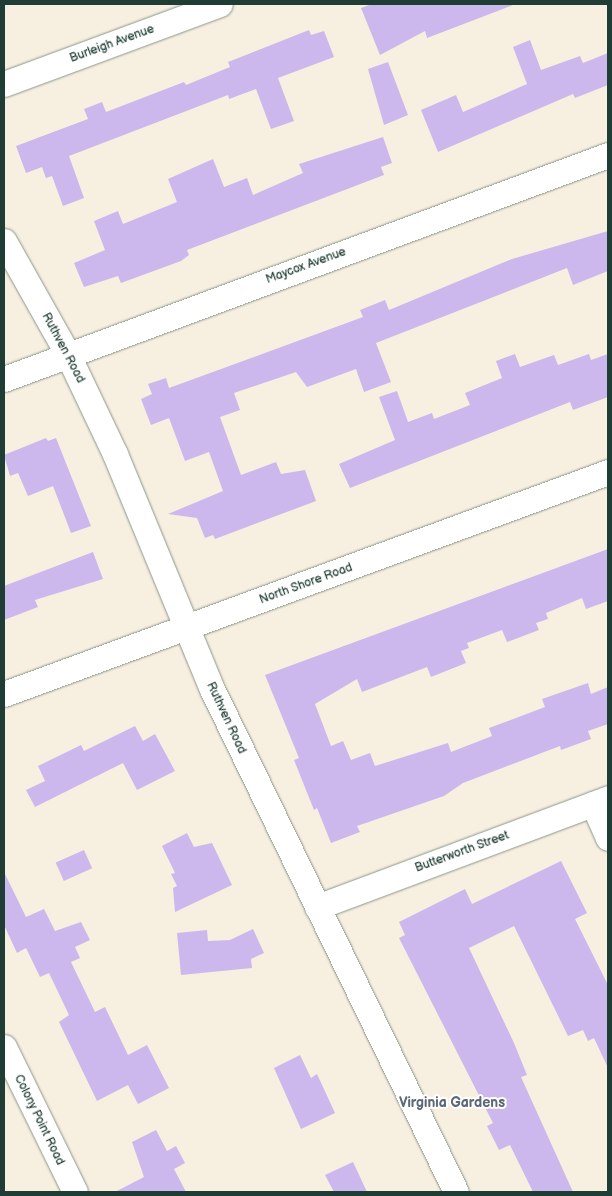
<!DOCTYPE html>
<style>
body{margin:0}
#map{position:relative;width:612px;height:1196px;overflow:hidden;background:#f7efe0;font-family:"Balsamiq Sans",sans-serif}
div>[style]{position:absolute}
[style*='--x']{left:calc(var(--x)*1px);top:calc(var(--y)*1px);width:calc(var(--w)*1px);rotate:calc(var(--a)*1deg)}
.building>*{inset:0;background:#cdb8ed;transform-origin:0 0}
.roads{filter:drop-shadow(0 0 1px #8b968a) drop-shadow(0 0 1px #8b968a)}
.minor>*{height:25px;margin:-12.5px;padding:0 12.5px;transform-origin:12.5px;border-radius:12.5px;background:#fff}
span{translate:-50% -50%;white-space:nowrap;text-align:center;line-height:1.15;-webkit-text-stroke:4px #fff;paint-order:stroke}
.street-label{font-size:12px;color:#1f3d34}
.neighbourhood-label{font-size:14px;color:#5c6875;font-weight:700}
.frame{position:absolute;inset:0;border:5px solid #1f3d34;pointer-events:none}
</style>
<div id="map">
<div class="building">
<div style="clip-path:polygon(372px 4px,513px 4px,513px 5px,427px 38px,425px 31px,380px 55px,361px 8px)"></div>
<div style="clip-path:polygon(309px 30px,311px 35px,324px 31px,334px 57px,278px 78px,294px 121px,271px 129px,256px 89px,229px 99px,228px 95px,69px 156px,84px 198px,63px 206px,52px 176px,46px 178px,42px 167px,26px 173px,16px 146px,88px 119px,84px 109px,102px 102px,106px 112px,184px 82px,186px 85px,230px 67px,228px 62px)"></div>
<div style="clip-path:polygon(530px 40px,541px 70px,580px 56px,583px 63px,608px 53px,608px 85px,575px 98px,573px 94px,438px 152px,421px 110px,456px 95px,463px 112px,527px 84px,513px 47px)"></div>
<div style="clip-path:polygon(388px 62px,408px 115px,384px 125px,368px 69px)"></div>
<div style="clip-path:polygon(383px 137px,392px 163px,381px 167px,384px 175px,187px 250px,189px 255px,181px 261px,121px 283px,118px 276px,84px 287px,74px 263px,105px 250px,94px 221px,118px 211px,123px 224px,177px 202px,168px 179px,213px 159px,224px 187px,247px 178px,253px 195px,303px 173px,299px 164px)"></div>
<div style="clip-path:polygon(608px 231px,608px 271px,573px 285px,567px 268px,376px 343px,391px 382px,364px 392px,356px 369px,307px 387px,296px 372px,234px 393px,240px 410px,220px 417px,241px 475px,276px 462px,281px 474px,305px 470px,316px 501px,215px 539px,213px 535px,205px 538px,197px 518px,168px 514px,223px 491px,209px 452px,185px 461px,169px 418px,151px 425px,141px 399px,152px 394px,148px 384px,166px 378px,169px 388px,363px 317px,360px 310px,385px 300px,389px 310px,512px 259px)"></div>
<div style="clip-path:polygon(515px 354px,520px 367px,554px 355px,558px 365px,589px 354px,591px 360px,608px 354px,608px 397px,573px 410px,570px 402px,350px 488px,339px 464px,395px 440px,379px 397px,397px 391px,408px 422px,432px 413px,434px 419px,470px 405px,465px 393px,502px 378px,496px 361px)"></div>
<div style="clip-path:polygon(46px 438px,48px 441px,56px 438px,91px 526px,71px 533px,53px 486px,28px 496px,18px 473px,10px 476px,4px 455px)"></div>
<div style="clip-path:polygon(608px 549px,608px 601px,586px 609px,582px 598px,546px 613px,548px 619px,536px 623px,539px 630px,507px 642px,502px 630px,467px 643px,469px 648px,461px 651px,466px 663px,431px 677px,427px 667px,362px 692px,357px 679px,315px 704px,331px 746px,343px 741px,351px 760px,370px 753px,375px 766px,448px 743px,451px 752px,492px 736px,489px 728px,545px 707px,542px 699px,588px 683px,591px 694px,608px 687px,608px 724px,588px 731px,591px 739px,561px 750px,560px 746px,463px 783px,444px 796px,357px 826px,360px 832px,331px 843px,317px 808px,314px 810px,294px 760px,299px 758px,265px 675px)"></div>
<div style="clip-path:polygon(93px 552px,103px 579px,35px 600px,38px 607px,4px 620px,4px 586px)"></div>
<div style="clip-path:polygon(135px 726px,143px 741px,155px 734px,175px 771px,137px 790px,123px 763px,35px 807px,26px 790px,45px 781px,38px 766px,81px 745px,84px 751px)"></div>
<div style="clip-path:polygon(187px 833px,194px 847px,212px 843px,232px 885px,175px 912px,173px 888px,177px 886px,171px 874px,175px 873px,162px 846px)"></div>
<div style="left:84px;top:850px;width:20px;height:31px;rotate:66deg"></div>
<div style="clip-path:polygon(561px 861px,587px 913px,575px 919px,608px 985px,608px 1068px,594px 1038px,588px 1041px,583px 1030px,568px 1036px,514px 926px,469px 948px,514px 1043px,527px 1075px,521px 1077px,573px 1192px,533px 1192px,510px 1145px,499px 1150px,487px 1126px,493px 1123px,399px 938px,405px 935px,399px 922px,465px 889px,472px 904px)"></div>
<div style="clip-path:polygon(4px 872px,26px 917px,44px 909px,55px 931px,81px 922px,90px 940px,75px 947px,80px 958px,71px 962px,95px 1012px,105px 1007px,128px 1055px,147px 1045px,169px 1088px,138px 1104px,128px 1085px,97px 1101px,59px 1022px,69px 1015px,49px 973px,40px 977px,26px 948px,17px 953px,4px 925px)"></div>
<div style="clip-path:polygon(253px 929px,264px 953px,251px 959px,252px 968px,181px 975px,177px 933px,207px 930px,208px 941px,230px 940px)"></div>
<div style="clip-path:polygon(300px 1055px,311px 1078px,317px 1074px,335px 1113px,301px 1129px,274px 1068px)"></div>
<div style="clip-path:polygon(156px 1130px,167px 1151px,176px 1146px,185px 1163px,174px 1169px,186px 1192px,115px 1192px,144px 1177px,132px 1142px)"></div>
<div style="clip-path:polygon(353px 1162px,367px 1192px,334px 1192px,325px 1175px)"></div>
</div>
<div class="roads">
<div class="minor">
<div style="--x:4;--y:84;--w:230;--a:-20.3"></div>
<div style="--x:4;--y:241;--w:129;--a:60.6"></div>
<div style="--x:67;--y:353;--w:112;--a:64.6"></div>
<div style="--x:115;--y:454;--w:252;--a:67.6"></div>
<div style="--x:211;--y:687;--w:561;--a:64.12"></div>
<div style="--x:4;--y:379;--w:644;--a:-20.35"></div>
<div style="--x:4;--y:694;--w:644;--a:-20.18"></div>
<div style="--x:593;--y:804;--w:37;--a:66"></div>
<div style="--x:317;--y:907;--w:311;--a:-20.5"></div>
<div style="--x:4;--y:1047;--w:161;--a:63.9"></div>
</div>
</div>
<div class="street-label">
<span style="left:112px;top:44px;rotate:-20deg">Burleigh Avenue</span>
<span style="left:306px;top:266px;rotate:-20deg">Maycox Avenue</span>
<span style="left:63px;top:348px;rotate:62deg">Ruthven Road</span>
<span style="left:306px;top:584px;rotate:-20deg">North Shore Road</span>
<span style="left:226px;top:718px;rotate:65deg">Ruthven Road</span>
<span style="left:462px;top:852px;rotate:-20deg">Butterworth Street</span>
<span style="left:39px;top:1120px;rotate:64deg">Colony Point Road</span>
</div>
<div class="neighbourhood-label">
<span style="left:452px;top:1103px">Virginia Gardens</span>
</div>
<div class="frame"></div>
</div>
